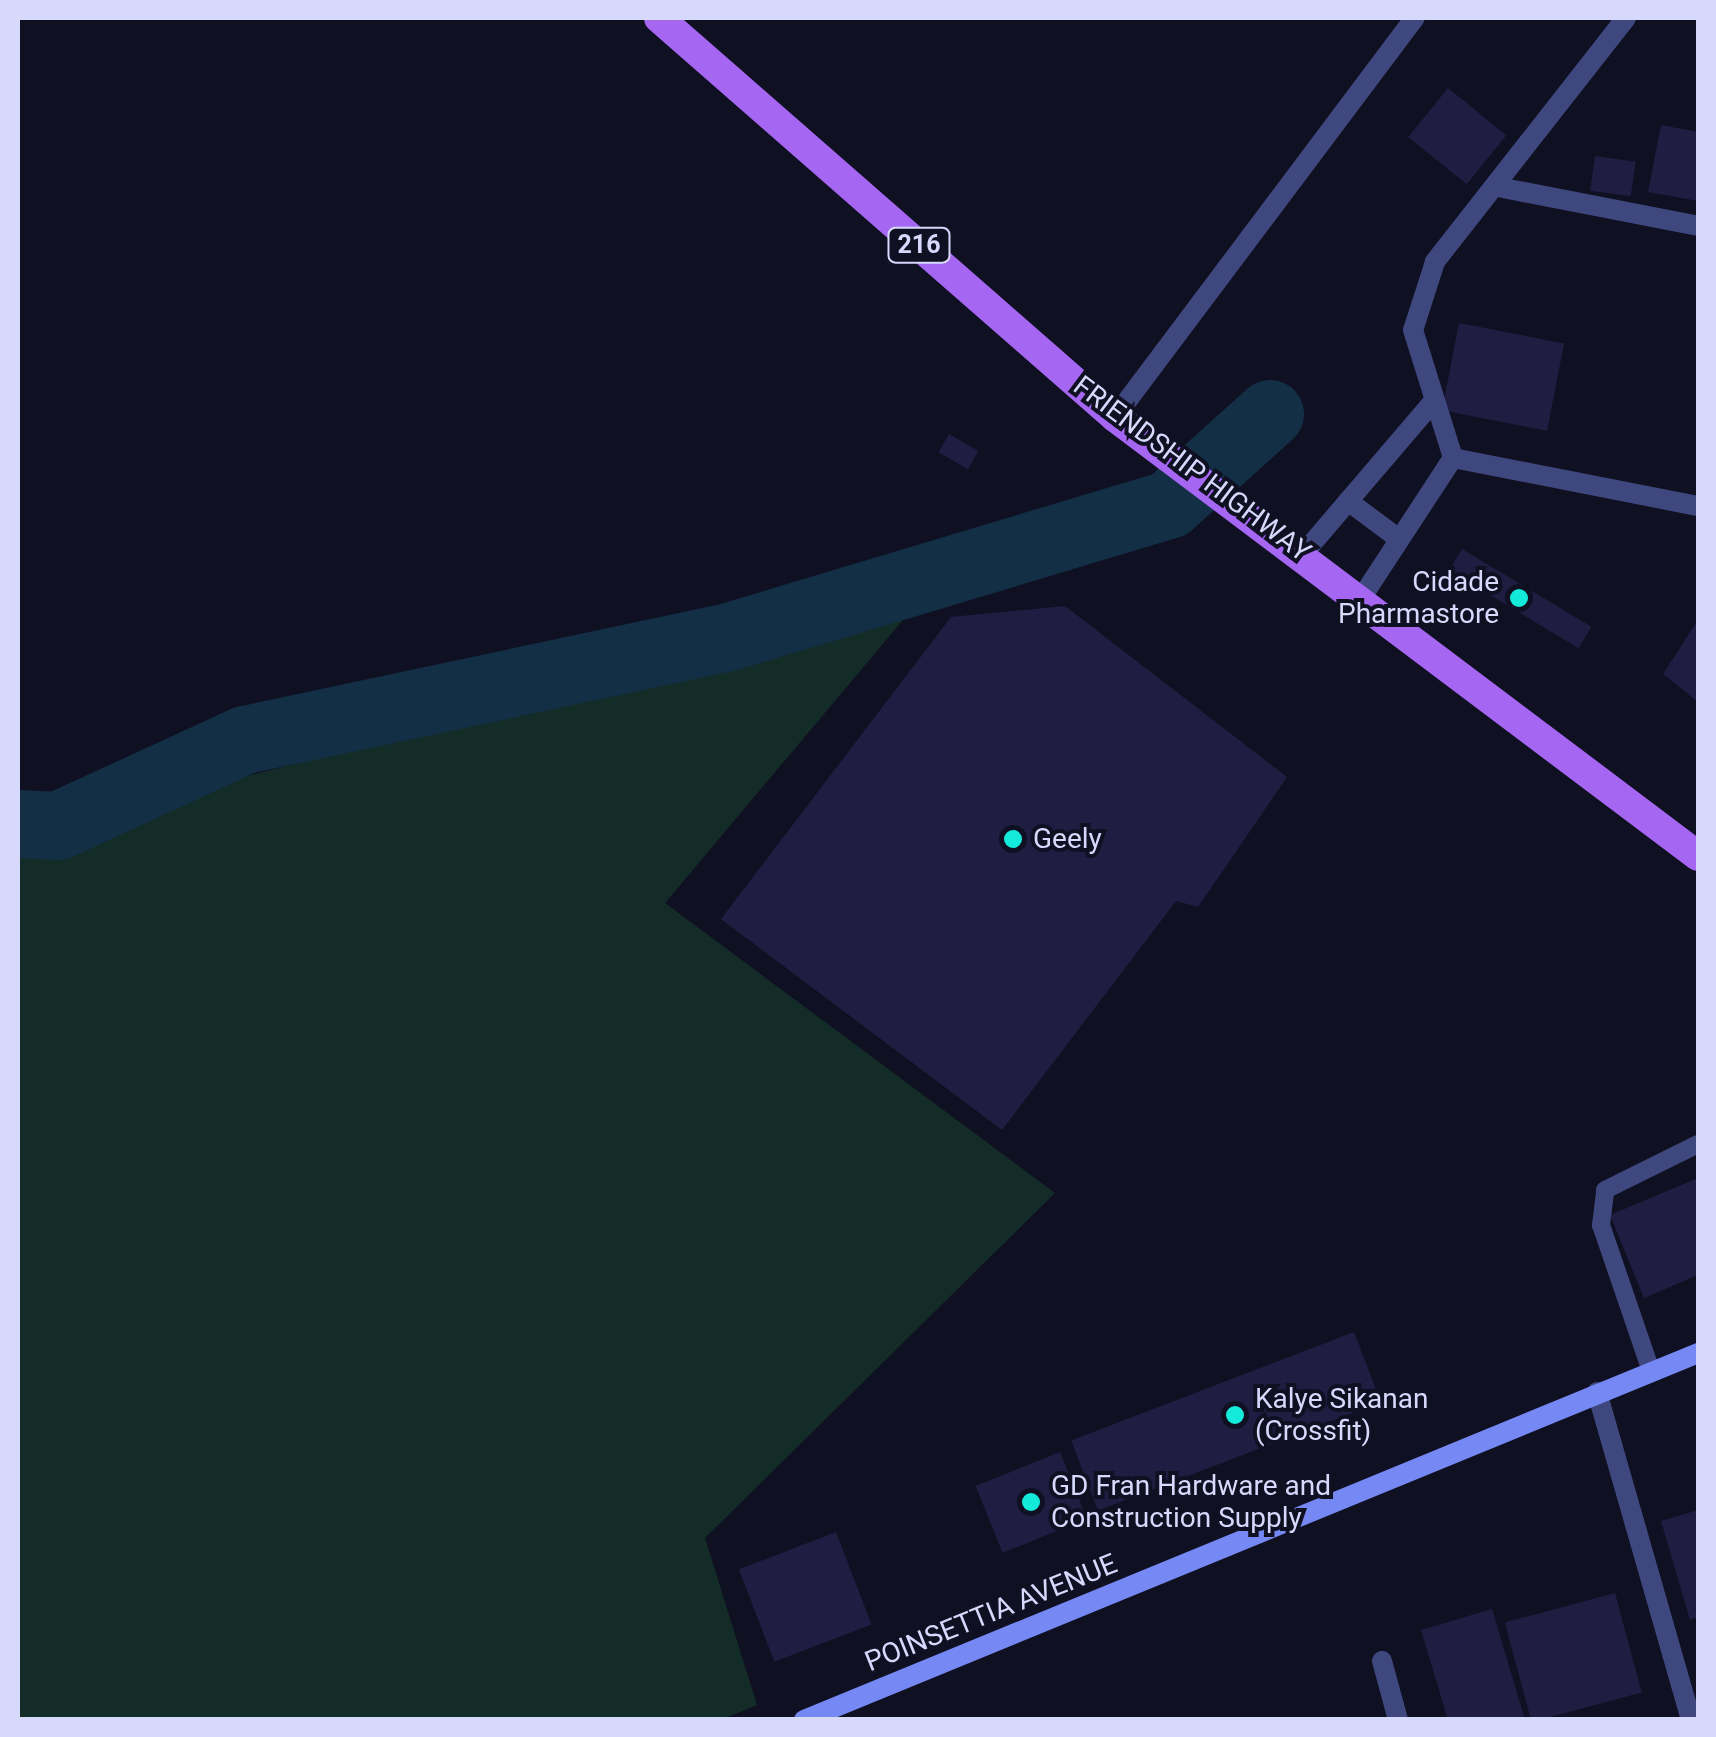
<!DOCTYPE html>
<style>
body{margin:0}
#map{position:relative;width:1716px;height:1737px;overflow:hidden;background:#101023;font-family:Roboto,sans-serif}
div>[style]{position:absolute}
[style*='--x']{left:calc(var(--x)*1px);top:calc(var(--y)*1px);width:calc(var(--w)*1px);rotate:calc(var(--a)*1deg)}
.green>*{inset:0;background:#142c27}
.river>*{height:68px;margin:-34px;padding:0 34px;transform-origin:34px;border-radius:34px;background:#122f45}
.building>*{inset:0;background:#1f1e42;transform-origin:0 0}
.lane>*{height:18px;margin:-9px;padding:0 9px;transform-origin:9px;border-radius:9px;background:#3f487e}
.street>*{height:20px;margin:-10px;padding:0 10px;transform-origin:10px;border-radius:10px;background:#3f487e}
.secondary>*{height:20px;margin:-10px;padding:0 10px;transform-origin:10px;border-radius:10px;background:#7588f3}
.primary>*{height:30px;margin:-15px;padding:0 15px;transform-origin:15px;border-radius:15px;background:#a566f2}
.dots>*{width:28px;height:28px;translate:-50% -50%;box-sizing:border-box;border:5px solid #101023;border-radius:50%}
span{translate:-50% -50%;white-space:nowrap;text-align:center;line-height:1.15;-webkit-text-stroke:8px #101023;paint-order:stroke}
.shield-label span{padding:2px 8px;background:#101023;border:2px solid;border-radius:8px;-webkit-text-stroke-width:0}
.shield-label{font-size:25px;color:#d6d8fc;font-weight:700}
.street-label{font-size:28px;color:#d6d8fc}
.poi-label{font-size:28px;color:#d6d8fc}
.right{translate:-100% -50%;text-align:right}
.left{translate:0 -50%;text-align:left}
.frame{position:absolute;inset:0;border:20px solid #d6d8fc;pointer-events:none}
</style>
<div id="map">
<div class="green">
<div style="clip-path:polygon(929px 589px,665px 903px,1055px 1193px,705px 1538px,757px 1705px,721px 1720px,18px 1719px,18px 823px,125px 807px,561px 696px)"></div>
</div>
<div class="river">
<div style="--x:18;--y:824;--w:40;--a:2.9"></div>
<div style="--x:58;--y:826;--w:206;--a:-24.7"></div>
<div style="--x:245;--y:740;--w:488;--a:-12"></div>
<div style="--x:722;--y:639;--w:467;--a:-16.7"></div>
<div style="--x:1169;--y:505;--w:136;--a:-42"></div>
</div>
<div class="building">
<div style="left:1448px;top:88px;width:75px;height:63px;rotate:39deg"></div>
<div style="clip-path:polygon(1661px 125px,1698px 132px,1698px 201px,1648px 192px)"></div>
<div style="left:1595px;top:156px;width:41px;height:35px;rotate:8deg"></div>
<div style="left:1459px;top:323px;width:107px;height:89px;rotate:11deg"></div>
<div style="left:949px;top:434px;width:34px;height:21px;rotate:30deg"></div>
<div style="left:1462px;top:549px;width:151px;height:25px;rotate:31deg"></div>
<div style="clip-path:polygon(1065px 606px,1287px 777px,1198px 907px,1176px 901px,1002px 1130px,721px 919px,951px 617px)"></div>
<div style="clip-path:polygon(1698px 620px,1698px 702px,1663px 674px)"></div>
<div style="clip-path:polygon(1698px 1178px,1698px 1275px,1644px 1298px,1610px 1215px)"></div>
<div style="left:1354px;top:1332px;width:75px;height:303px;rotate:69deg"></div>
<div style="left:1060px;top:1452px;width:72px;height:91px;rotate:68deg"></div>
<div style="clip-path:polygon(1698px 1510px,1698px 1617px,1690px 1620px,1661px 1521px)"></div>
<div style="left:836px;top:1532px;width:99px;height:104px;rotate:69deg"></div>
<div style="left:1615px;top:1593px;width:103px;height:114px;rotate:75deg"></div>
<div style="clip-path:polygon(1492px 1609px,1525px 1720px,1448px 1720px,1421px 1630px)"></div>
</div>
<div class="lane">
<div style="--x:1651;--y:1371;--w:154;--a:-108.9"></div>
<div style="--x:1601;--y:1225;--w:35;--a:-83"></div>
<div style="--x:1605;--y:1190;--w:104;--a:-26.3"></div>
</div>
<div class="street">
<div style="--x:1626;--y:18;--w:310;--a:128.1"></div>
<div style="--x:1435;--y:262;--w:71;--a:107.9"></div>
<div style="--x:1413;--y:330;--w:134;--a:72.6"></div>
<div style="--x:1453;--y:458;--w:250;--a:11.1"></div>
<div style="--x:1498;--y:187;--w:204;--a:11"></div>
<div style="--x:1115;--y:417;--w:499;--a:-53.1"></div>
<div style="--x:1348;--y:501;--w:64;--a:36.7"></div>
<div style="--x:1303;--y:554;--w:197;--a:-49.5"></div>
<div style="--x:1360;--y:600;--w:170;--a:-56.8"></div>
<div style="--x:1597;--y:1392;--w:341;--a:74"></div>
<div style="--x:1382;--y:1661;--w:61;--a:74.8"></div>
</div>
<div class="secondary">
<div style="--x:804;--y:1720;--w:966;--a:-22.32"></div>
</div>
<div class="primary">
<div style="--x:659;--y:18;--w:606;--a:41.19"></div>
<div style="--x:1115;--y:417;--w:730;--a:36.98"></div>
</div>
<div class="dots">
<div style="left:1519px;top:598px;background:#13ead9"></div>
<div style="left:1013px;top:839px;background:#13ead9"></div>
<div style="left:1235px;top:1415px;background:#13ead9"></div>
<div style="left:1031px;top:1502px;background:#13ead9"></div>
</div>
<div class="shield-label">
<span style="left:919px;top:245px">216</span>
</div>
<div class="street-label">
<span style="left:1192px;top:469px;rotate:37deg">FRIENDSHIP HIGHWAY</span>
<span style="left:991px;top:1613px;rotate:-22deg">POINSETTIA AVENUE</span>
</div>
<div class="poi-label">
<span class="right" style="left:1499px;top:598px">Cidade<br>Pharmastore</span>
<span class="left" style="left:1033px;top:839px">Geely</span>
<span class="left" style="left:1255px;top:1415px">Kalye Sikanan<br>(Crossfit)</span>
<span class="left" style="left:1051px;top:1502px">GD Fran Hardware and<br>Construction Supply</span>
</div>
<div class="frame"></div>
</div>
